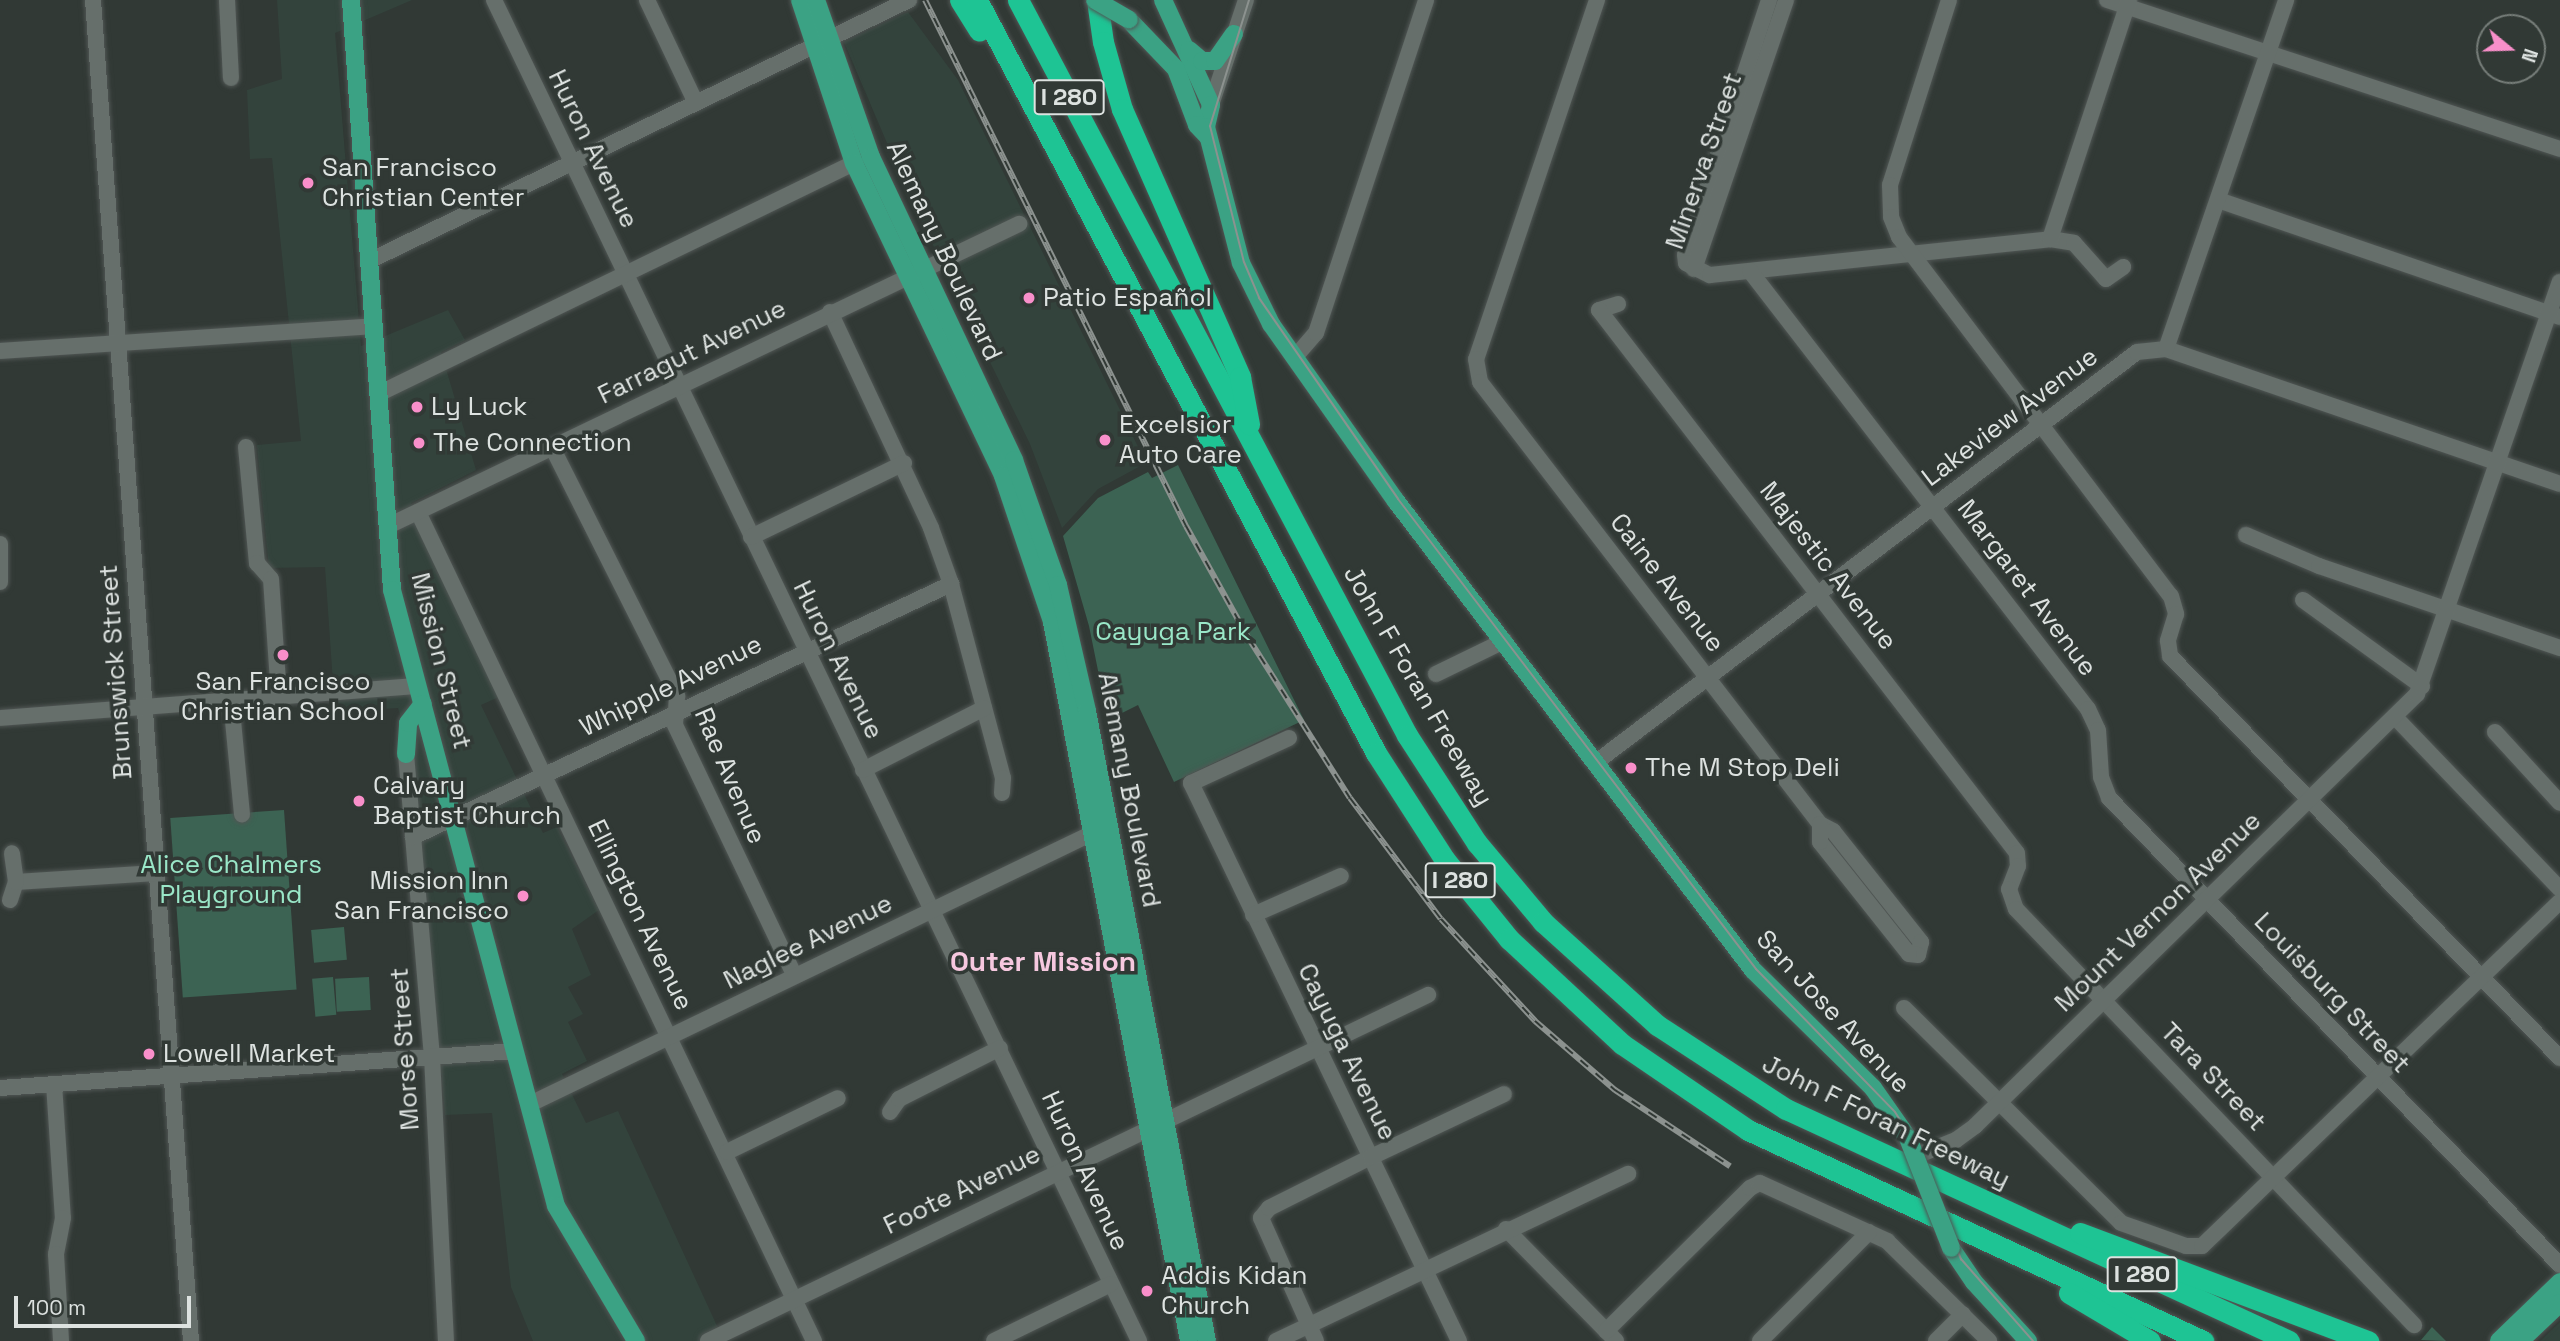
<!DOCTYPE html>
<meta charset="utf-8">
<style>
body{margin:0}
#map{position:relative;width:2560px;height:1341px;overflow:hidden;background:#313935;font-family:"Space Grotesk",sans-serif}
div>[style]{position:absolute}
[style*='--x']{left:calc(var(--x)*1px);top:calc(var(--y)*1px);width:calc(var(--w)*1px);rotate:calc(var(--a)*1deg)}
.built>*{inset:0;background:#33433c}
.green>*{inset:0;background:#3c6353;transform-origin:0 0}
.roads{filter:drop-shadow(0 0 2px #505654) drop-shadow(0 0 2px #505654)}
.minor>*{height:16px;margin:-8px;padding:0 8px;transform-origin:8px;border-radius:8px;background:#666f6b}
.major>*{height:18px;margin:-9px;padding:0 9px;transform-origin:9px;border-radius:9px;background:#3ba284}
.highway>*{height:21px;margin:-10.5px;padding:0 10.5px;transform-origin:10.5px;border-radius:10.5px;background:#1ec494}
.tram>*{height:2px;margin:-1px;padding:0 1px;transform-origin:1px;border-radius:1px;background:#8c928f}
.rail>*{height:6px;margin-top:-3px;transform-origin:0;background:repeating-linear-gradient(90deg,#313935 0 10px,#8c928f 0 20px);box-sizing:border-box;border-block:2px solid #8c928f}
.bridges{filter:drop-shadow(0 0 2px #505654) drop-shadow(0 0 2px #505654)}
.major-bridge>*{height:18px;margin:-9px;padding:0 9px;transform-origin:9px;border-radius:9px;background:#3ba284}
.dots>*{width:19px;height:19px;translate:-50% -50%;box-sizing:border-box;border:4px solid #313935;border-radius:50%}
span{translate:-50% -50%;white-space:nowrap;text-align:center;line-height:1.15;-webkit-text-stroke:7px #313935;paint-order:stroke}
.shield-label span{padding:2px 5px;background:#313935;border:2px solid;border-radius:5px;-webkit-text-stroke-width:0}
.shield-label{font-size:24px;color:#dde2e0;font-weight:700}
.street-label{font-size:26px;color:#dde2e0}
.poi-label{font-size:26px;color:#dde2e0}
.left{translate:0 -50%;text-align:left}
.right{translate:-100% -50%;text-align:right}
.park-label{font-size:26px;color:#9ae7c8}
.neighbourhood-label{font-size:28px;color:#f6c8df;font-weight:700}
.north{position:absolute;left:2476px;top:14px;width:70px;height:70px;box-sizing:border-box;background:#313935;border:2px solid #767d79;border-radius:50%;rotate:109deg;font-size:19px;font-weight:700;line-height:28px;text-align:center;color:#dde2e0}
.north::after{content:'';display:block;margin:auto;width:24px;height:32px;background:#f98fca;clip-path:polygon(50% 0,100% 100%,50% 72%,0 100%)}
.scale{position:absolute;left:14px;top:1296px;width:177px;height:32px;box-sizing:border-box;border:4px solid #dde2e0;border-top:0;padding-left:9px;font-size:21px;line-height:24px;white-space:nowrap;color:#dde2e0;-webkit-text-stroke:5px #313935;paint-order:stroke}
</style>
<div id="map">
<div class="built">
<div style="clip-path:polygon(277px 0,412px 0,335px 33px,361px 346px,448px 310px,465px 340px,441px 352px,476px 470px,411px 503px,501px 696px,481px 705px,543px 833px,557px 827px,599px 910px,572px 929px,591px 975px,568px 987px,583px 1014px,568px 1022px,587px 1061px,562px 1074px,586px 1123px,618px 1111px,724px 1341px,533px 1341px,511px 1287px,492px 1113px,445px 1115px,413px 756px,398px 708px,335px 712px,325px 567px,269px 568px,257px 445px,301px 441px,272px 158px,250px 159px,247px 90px,282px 79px)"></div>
<div style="clip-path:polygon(908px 12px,958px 80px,1146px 463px,1098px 489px,1062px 528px,1030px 444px,913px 204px,844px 42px)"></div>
<div style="clip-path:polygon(2560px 1322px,2560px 1341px,2540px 1341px)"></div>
</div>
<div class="green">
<div style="clip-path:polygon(1178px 465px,1304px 720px,1174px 782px,1138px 705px,1108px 720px,1089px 626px,1063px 536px,1098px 498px,1148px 472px,1152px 478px)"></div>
<div style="left:284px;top:810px;width:180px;height:114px;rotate:86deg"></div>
<div style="left:344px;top:927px;width:33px;height:33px;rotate:85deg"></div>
<div style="left:333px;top:977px;width:38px;height:21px;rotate:85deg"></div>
<div style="left:369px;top:977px;width:33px;height:34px;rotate:87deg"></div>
<div style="clip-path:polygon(2432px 1327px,2446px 1341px,2421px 1340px)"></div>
</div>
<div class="roads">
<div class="minor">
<div style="--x:93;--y:0;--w:1345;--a:85.82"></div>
<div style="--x:227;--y:0;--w:78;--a:87.1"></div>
<div style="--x:494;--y:0;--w:1488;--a:64.31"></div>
<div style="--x:647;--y:0;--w:114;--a:64.6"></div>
<div style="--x:1597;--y:0;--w:379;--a:108.6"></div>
<div style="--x:1476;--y:359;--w:23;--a:80"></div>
<div style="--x:1480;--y:382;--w:558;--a:52.43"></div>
<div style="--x:1820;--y:824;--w:15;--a:28"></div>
<div style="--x:1833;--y:831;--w:142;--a:51.6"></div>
<div style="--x:1921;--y:942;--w:13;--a:103"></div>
<div style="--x:1918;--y:955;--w:9;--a:-174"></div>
<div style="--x:1909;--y:954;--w:143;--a:-128.5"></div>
<div style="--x:1820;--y:842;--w:18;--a:-90"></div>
<div style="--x:1769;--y:0;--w:268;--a:108.2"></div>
<div style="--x:1685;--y:255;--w:8;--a:83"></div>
<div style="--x:1686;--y:263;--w:27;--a:27"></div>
<div style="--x:1710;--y:275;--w:342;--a:-6"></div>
<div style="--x:2050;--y:239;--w:24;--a:9"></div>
<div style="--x:2074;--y:243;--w:48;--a:48.4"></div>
<div style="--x:2106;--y:279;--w:21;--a:-35"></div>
<div style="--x:1949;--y:0;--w:194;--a:107.7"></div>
<div style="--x:1890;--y:185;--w:32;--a:88"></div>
<div style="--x:1891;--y:217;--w:22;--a:68"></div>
<div style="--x:1899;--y:237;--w:450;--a:52.9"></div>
<div style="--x:2171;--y:596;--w:19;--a:74"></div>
<div style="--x:2176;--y:614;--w:28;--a:107"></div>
<div style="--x:2168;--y:641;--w:15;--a:82"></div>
<div style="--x:2170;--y:656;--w:560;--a:45.87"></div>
<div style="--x:2107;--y:0;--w:477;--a:18.2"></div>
<div style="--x:1211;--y:105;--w:111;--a:-71.6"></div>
<div style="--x:2218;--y:200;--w:361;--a:18.9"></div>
<div style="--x:2050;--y:239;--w:252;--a:-71.7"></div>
<div style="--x:369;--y:261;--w:600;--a:-25.8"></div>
<div style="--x:1694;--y:269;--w:284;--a:-71.1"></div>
<div style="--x:1750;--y:271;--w:553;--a:52.34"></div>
<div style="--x:2088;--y:709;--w:23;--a:65"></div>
<div style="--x:2098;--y:730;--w:47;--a:86.3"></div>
<div style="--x:2101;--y:777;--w:22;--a:69"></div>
<div style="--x:2109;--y:798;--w:649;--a:46"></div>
<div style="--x:1618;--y:304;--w:20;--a:162"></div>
<div style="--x:1599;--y:310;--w:685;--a:52.41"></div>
<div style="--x:2017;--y:853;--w:13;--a:86"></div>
<div style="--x:2018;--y:866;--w:25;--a:111"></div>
<div style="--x:2009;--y:889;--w:21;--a:71"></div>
<div style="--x:2016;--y:909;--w:576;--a:46.27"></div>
<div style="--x:830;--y:312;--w:238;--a:64.9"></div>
<div style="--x:931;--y:528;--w:59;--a:70.3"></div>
<div style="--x:951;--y:584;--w:201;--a:75"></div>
<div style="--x:1003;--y:778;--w:15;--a:94"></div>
<div style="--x:2166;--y:349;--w:416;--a:18.9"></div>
<div style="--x:0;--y:351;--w:375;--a:-3.8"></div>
<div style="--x:1295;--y:357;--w:32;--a:-49"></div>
<div style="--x:1316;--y:333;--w:351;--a:-71.7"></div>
<div style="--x:378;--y:394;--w:529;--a:-25.89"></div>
<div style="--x:246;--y:447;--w:117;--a:84.6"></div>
<div style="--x:257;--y:563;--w:21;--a:49"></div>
<div style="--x:271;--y:579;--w:118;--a:86.1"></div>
<div style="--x:552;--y:447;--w:279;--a:63.3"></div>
<div style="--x:677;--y:696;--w:29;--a:94"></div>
<div style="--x:675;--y:725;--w:277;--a:64.5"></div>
<div style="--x:418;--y:512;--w:919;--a:64.47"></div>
<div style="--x:388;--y:526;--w:700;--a:-25.58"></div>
<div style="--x:2246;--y:535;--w:79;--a:23"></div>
<div style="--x:2319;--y:566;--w:255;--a:18.8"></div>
<div style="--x:751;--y:537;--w:170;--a:-25.8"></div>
<div style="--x:0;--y:544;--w:38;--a:90"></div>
<div style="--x:2303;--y:600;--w:147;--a:35.9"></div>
<div style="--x:1436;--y:674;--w:76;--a:-25.9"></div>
<div style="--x:231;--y:700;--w:115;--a:84.5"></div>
<div style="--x:2395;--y:717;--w:238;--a:46.2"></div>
<div style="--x:0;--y:718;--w:419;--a:-4.4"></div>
<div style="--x:2495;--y:732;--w:96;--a:47.5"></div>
<div style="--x:1289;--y:738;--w:108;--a:155.3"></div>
<div style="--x:1191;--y:783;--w:619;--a:64.35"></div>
<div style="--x:406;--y:754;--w:303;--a:85.1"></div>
<div style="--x:432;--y:1056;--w:285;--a:87.2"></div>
<div style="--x:1595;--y:763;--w:680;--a:-37.17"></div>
<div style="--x:2137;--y:352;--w:29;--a:-6"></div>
<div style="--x:2166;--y:349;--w:369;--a:-71"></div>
<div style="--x:863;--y:770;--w:136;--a:-27.1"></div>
<div style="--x:413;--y:837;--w:595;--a:-25.19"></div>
<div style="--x:16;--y:882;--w:140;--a:-3.7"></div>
<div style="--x:10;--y:900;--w:19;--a:-72"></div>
<div style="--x:16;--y:882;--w:29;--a:-98"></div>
<div style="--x:1253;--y:915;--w:96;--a:-23.9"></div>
<div style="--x:1904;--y:1008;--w:305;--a:44.7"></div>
<div style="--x:2121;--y:1223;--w:69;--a:19.5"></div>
<div style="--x:2186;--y:1246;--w:16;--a:0"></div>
<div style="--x:2202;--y:1246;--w:496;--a:-43.9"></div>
<div style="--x:54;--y:1084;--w:134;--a:86.2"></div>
<div style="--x:63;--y:1218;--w:37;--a:101"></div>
<div style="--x:56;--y:1254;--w:87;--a:86.7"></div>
<div style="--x:0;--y:1088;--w:516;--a:-4.11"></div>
<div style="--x:530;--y:1104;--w:634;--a:-25.72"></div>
<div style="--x:890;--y:1112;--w:16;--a:-55"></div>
<div style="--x:899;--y:1099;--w:113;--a:-26.8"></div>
<div style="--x:727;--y:1152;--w:123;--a:-25.9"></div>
<div style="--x:1916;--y:1156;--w:43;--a:-21.8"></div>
<div style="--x:1956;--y:1140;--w:24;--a:-36"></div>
<div style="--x:1975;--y:1126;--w:618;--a:-44.34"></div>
<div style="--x:2417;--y:694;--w:436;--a:-70.9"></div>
<div style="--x:1506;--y:1229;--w:157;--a:45.5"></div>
<div style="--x:1606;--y:1331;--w:203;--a:-44.8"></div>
<div style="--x:1750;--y:1188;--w:11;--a:-27"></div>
<div style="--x:1760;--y:1183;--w:140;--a:24.5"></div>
<div style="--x:1887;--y:1241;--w:143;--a:44.4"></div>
<div style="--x:708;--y:1341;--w:799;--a:-25.67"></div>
<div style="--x:994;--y:1341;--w:130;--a:-26"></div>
<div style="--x:1276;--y:1341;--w:390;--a:-25.4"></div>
<div style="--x:1316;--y:1341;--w:135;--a:-114.1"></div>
<div style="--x:1261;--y:1218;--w:13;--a:-51"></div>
<div style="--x:1269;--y:1208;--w:114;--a:-26.6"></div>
<div style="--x:1371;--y:1157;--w:147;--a:-25.3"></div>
<div style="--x:1760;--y:1341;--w:154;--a:-45"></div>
<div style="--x:1936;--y:1341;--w:38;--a:-45"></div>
</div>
<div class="major">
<div style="--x:351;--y:0;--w:591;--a:86.02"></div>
<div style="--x:392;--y:590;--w:637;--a:75.09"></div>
<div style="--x:556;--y:1206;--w:157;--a:59.3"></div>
<div style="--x:800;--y:0;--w:172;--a:71.7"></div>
<div style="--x:854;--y:163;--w:347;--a:64.5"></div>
<div style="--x:1003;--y:476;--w:154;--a:71.4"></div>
<div style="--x:1052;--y:622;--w:732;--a:79.21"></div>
<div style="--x:816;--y:0;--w:166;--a:70.7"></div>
<div style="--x:871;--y:157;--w:335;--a:64.7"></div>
<div style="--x:1014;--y:460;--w:133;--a:70.6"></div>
<div style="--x:1058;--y:585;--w:129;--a:77"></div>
<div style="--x:1087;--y:711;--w:641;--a:79.22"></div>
<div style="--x:1163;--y:0;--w:115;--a:65.4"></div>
<div style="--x:1211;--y:105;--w:23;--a:103"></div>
<div style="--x:1206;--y:127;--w:140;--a:75.6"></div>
<div style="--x:1241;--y:263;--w:68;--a:63.8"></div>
<div style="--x:1271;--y:324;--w:217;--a:54.8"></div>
<div style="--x:1396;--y:501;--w:589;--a:52.72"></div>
<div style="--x:1753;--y:970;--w:168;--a:44.5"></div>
<div style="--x:1873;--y:1088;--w:61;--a:55"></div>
<div style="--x:1129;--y:20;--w:68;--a:46.2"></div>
<div style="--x:1176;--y:69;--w:60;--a:69.4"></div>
<div style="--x:1197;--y:125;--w:16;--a:47"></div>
<div style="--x:1189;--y:50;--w:17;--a:40"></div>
<div style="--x:1202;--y:61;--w:13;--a:0"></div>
<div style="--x:1215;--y:61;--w:33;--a:-55"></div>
<div style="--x:406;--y:754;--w:31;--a:-86"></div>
<div style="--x:408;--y:723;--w:24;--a:-52"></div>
<div style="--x:1951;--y:1248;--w:41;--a:55.9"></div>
<div style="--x:1974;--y:1282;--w:80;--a:47.5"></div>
<div style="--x:2499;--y:1341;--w:85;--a:-44"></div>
<div style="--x:2520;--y:1341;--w:55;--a:-43.5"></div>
</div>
<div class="highway">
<div style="--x:960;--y:0;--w:36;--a:58"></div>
<div style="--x:977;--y:0;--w:852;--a:62.08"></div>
<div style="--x:1376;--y:753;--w:127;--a:57.2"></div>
<div style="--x:1445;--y:860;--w:102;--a:51"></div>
<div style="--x:1509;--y:939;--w:154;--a:42.9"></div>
<div style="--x:1622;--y:1044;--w:153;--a:34.3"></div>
<div style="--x:1748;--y:1130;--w:502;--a:24.88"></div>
<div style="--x:1018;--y:0;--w:832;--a:62.11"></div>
<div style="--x:1407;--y:735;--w:129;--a:57.1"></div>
<div style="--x:1477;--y:843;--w:103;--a:50.1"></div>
<div style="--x:1543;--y:922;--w:154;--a:42.1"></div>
<div style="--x:1657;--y:1025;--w:154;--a:33.1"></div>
<div style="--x:1786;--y:1109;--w:554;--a:24.76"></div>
<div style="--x:1097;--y:0;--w:42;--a:81.9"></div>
<div style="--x:1103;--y:42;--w:70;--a:74.2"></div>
<div style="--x:1122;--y:109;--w:293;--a:66.2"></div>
<div style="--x:1240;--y:377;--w:48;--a:79.2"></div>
<div style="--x:2080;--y:1233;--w:308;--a:20.6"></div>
<div style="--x:2069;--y:1293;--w:94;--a:30.7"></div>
</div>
</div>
<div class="tram">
<div style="--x:1249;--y:0;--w:132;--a:107.2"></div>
<div style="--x:1210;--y:126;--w:140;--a:76"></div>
<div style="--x:1244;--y:262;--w:39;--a:67"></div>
<div style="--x:1259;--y:298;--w:244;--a:55.3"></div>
<div style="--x:1398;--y:499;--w:591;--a:52.7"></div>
<div style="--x:1756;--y:969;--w:199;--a:45.8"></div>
<div style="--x:1895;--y:1112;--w:32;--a:58"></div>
<div style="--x:1912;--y:1139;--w:130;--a:67.8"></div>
<div style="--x:1961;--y:1259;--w:109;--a:48.7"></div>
</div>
<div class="rail">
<div style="--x:925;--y:0;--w:587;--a:63.61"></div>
<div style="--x:1186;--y:526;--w:129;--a:60.9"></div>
<div style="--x:1249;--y:639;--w:188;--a:57.6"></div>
<div style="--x:1350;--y:798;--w:151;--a:53.1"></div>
<div style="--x:1441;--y:919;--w:139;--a:47.3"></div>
<div style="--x:1535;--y:1021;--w:106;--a:40.8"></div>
<div style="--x:1615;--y:1090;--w:138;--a:33.5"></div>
</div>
<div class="bridges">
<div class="major-bridge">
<div style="--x:1095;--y:0;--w:39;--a:30"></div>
<div style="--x:1908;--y:1138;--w:118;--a:68.6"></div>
</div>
</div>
<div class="dots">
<div style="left:308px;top:183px;background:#f98fca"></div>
<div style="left:1029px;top:298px;background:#f98fca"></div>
<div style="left:417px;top:407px;background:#f98fca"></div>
<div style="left:1105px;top:440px;background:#f98fca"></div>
<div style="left:419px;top:443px;background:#f98fca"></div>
<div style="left:283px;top:655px;background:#f98fca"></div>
<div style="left:1631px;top:768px;background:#f98fca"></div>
<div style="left:359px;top:801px;background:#f98fca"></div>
<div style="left:523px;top:896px;background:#f98fca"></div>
<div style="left:149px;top:1054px;background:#f98fca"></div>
<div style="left:1147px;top:1291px;background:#f98fca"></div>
</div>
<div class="shield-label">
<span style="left:1069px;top:97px">I 280</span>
<span style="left:1460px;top:880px">I 280</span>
<span style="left:2142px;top:1274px">I 280</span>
</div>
<div class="street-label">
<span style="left:593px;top:149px;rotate:64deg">Huron Avenue</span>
<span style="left:1704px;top:161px;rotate:-71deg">Minerva Street</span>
<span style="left:944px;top:251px;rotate:65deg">Alemany Boulevard</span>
<span style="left:692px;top:352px;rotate:-26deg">Farragut Avenue</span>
<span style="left:2010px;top:417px;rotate:-37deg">Lakeview Avenue</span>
<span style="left:1828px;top:566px;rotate:52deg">Majestic Avenue</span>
<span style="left:1667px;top:583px;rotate:52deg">Caine Avenue</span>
<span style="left:2027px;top:588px;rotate:53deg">Margaret Avenue</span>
<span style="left:838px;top:660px;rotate:64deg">Huron Avenue</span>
<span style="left:441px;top:661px;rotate:76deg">Mission Street</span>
<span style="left:116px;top:672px;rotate:-94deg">Brunswick Street</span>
<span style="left:671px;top:686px;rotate:-26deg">Whipple Avenue</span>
<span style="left:1418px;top:686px;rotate:60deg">John F Foran Freeway</span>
<span style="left:730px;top:776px;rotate:67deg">Rae Avenue</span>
<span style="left:1129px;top:790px;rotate:79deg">Alemany Boulevard</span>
<span style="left:2158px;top:912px;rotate:-44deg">Mount Vernon Avenue</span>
<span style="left:640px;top:915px;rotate:64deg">Ellington Avenue</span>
<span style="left:808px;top:942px;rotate:-26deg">Naglee Avenue</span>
<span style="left:2332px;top:993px;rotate:46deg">Louisburg Street</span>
<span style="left:1833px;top:1012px;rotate:47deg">San Jose Avenue</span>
<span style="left:405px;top:1049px;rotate:-94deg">Morse Street</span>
<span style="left:1347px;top:1052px;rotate:64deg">Cayuga Avenue</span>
<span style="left:2213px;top:1077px;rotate:46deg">Tara Street</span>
<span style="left:1886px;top:1122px;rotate:26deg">John F Foran Freeway</span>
<span style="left:1085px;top:1171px;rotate:65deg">Huron Avenue</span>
<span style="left:962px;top:1190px;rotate:-26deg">Foote Avenue</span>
</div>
<div class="poi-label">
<span class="left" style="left:322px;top:183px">San Francisco<br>Christian Center</span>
<span class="left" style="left:1043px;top:298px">Patio Español</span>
<span class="left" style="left:431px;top:407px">Ly Luck</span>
<span class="left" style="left:1119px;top:440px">Excelsior<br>Auto Care</span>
<span class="left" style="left:433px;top:443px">The Connection</span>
<span style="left:283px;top:697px">San Francisco<br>Christian School</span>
<span class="left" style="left:1645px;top:768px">The M Stop Deli</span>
<span class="left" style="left:373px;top:801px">Calvary<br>Baptist Church</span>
<span class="right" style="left:509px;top:896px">Mission Inn<br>San Francisco</span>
<span class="left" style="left:163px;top:1054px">Lowell Market</span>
<span class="left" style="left:1161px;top:1291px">Addis Kidan<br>Church</span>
</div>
<div class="park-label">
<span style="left:1173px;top:632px">Cayuga Park</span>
<span style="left:231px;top:880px">Alice Chalmers<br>Playground</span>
</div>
<div class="neighbourhood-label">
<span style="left:1043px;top:961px">Outer Mission</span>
</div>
<div class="north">N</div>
<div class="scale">100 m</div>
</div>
